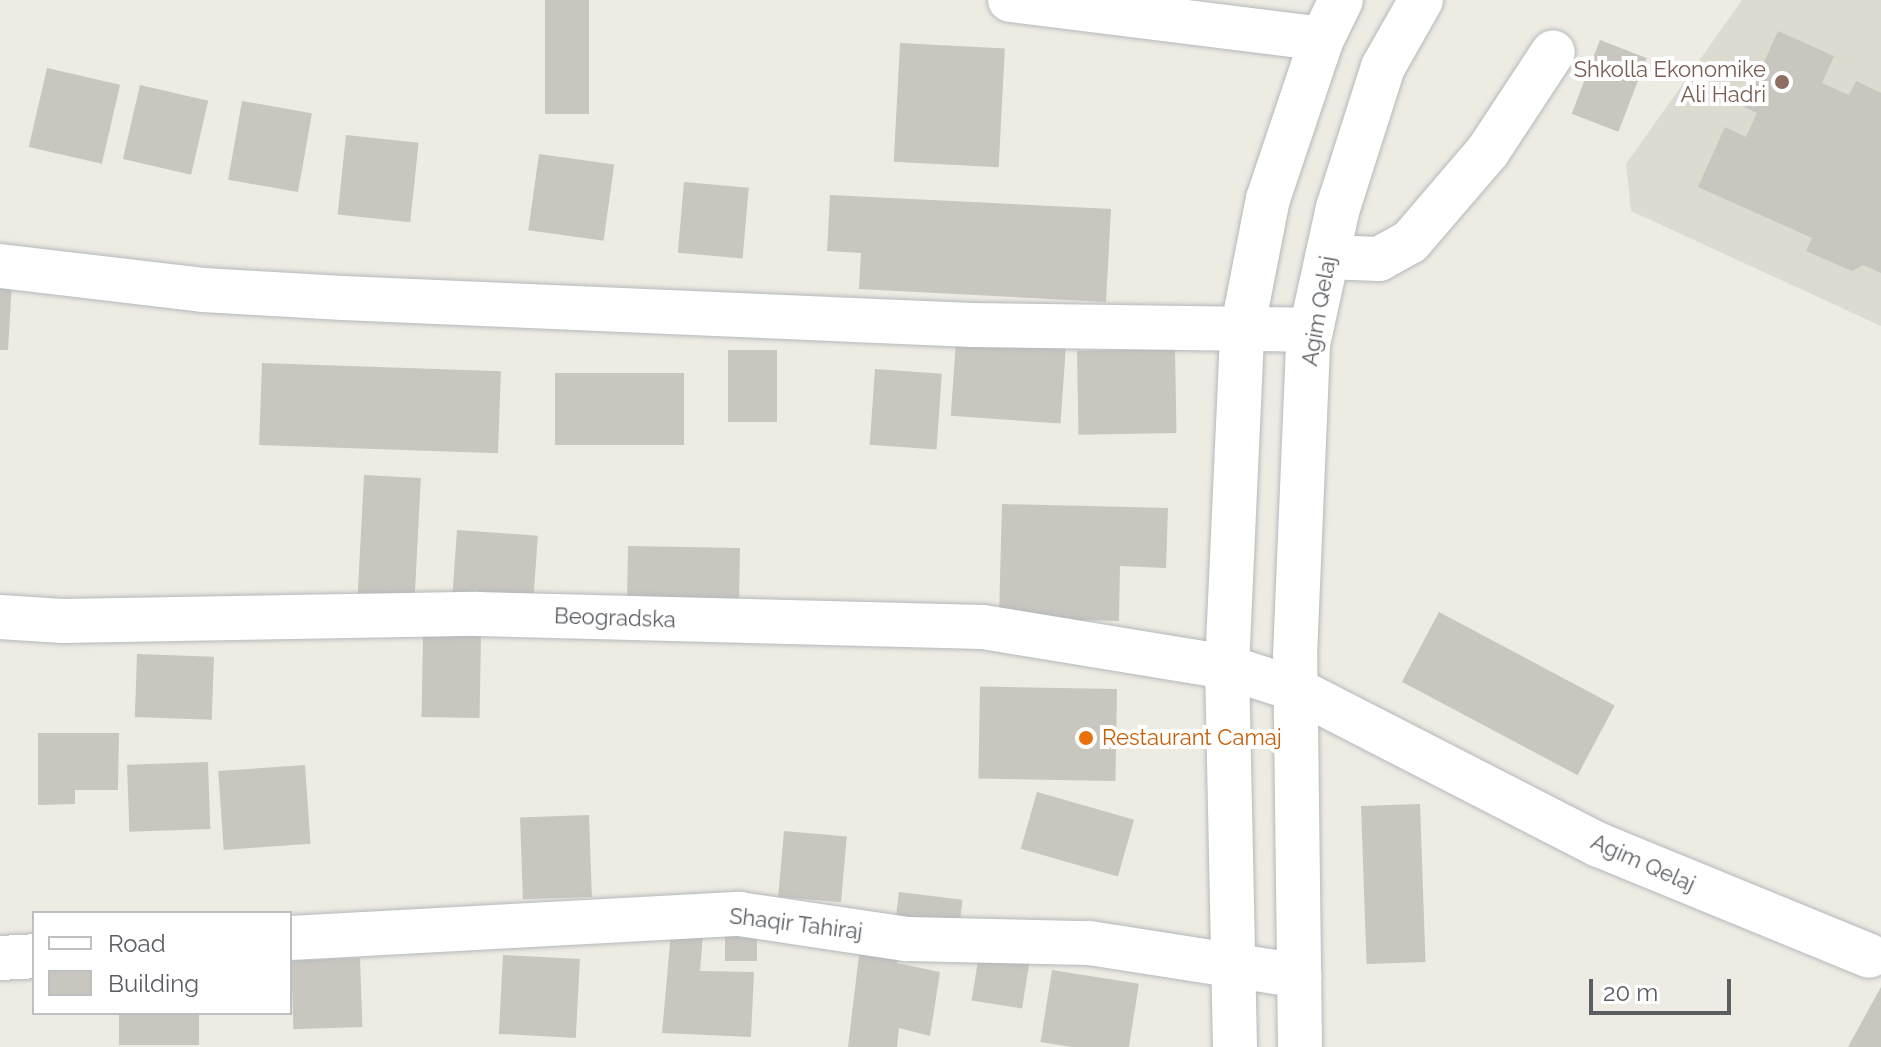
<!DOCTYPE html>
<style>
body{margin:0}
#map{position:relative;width:1881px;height:1047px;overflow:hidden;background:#edebe2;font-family:Raleway,sans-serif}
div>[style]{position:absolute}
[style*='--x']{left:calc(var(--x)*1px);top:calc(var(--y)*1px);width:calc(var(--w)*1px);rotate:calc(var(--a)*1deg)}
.education>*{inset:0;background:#dddad0}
.building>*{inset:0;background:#c8c6bf;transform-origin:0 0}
.roads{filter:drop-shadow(0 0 2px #b5b8bc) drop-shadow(0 0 2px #b5b8bc)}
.street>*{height:44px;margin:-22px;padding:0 22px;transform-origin:22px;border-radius:22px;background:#fff}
.secondary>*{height:44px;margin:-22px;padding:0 22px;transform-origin:22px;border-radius:22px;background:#fff}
.dots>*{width:22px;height:22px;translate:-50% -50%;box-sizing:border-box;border:4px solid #fff;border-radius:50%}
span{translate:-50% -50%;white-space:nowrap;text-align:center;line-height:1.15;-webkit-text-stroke:8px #fff;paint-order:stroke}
.education-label{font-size:22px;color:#785e54}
.right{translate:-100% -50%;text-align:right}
.street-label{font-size:22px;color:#5a5e63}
.food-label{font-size:22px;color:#c56008}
.left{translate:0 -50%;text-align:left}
.legend{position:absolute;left:32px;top:911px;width:260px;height:104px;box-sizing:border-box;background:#fff;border:2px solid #bdbfc1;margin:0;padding:10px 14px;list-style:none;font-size:24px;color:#5a5e63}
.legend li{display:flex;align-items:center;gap:16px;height:40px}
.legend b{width:40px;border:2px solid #bdbfc1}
.scale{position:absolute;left:1589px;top:979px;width:142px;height:36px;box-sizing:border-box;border:4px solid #5a5e63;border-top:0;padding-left:10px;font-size:24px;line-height:28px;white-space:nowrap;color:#5a5e63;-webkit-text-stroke:6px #fff;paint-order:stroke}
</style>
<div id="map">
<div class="education">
<div style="clip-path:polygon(1742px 0,1881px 0,1881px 326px,1631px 211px,1626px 164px)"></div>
</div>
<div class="building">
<div style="left:545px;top:0;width:44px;height:114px"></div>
<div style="clip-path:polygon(1778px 31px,1834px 56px,1822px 83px,1849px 95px,1856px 81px,1881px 93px,1881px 273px,1863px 265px,1852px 271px,1806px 251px,1812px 238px,1698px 187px,1725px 127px,1746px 137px,1757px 113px,1744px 107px)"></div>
<div style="left:1600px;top:40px;width:50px;height:79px;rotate:21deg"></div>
<div style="left:900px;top:43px;width:105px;height:119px;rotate:3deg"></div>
<div style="left:47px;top:68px;width:75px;height:81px;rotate:13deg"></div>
<div style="left:140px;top:85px;width:70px;height:76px;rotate:13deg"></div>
<div style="left:242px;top:101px;width:71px;height:80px;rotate:10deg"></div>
<div style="left:346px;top:135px;width:73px;height:80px;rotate:6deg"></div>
<div style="left:539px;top:154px;width:76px;height:77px;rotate:8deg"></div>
<div style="left:684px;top:182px;width:65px;height:71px;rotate:5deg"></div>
<div style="clip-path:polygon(830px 195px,1111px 209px,1106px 302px,859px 289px,861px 253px,827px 251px)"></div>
<div style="clip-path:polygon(0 281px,12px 282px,8px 350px,0 350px)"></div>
<div style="left:956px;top:341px;width:110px;height:75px;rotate:4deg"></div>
<div style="left:1175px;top:349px;width:84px;height:98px;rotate:89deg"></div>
<div style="left:728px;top:350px;width:49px;height:72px"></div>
<div style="left:262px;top:363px;width:239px;height:82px;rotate:2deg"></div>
<div style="left:875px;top:369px;width:67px;height:76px;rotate:4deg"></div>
<div style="left:555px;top:373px;width:129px;height:72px"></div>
<div style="left:364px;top:475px;width:57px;height:133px;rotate:3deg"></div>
<div style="clip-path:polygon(1002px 504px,1168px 508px,1166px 568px,1120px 566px,1119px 621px,999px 618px)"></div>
<div style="left:457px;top:530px;width:81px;height:74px;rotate:4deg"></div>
<div style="left:628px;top:546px;width:112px;height:66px;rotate:1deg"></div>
<div style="left:1439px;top:612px;width:199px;height:79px;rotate:28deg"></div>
<div style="left:423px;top:634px;width:58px;height:83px;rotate:1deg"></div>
<div style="left:137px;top:654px;width:77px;height:63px;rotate:2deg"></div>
<div style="left:1117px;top:689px;width:92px;height:137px;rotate:91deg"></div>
<div style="clip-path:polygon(38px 733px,119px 733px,118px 790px,75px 790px,75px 804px,38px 805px)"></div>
<div style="left:208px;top:762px;width:67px;height:81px;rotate:88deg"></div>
<div style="left:305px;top:765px;width:79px;height:87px;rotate:86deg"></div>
<div style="left:1037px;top:792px;width:101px;height:59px;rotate:16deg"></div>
<div style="left:1420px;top:804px;width:158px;height:59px;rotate:88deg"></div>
<div style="left:589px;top:815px;width:82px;height:69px;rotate:88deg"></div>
<div style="left:784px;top:831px;width:63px;height:66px;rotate:5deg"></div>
<div style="left:899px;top:892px;width:64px;height:32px;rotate:7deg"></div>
<div style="clip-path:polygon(671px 933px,703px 935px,700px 971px,754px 972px,751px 1037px,662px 1033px)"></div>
<div style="left:725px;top:936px;width:32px;height:25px"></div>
<div style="clip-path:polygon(860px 947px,898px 951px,897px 963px,940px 972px,930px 1036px,899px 1028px,897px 1047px,848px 1047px)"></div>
<div style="left:979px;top:954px;width:51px;height:47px;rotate:9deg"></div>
<div style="left:503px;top:955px;width:77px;height:79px;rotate:3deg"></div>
<div style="left:360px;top:958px;width:69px;height:69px;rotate:88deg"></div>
<div style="left:1052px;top:970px;width:88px;height:73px;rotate:9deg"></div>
<div style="clip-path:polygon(1881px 987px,1881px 1047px,1848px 1047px)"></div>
<div style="left:119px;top:1013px;width:80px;height:32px"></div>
</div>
<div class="roads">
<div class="street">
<div style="--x:1010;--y:0;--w:314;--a:7.1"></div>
<div style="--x:1327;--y:257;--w:52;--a:2.2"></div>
<div style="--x:1379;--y:259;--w:35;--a:-29"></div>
<div style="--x:1410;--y:242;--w:120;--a:-49.4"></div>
<div style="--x:1488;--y:151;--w:118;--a:-56.7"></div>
<div style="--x:0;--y:266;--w:204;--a:6.7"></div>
<div style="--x:203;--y:290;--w:140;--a:3.3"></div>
<div style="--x:343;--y:298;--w:630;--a:2.46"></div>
<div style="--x:972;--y:325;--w:339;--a:0.8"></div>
<div style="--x:0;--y:617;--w:63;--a:3.6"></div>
<div style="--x:63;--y:621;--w:414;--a:-1"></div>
<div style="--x:477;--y:614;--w:506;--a:1.47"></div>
<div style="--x:983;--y:627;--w:247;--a:9.3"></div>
<div style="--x:1227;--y:667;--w:71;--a:17.9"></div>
<div style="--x:1295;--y:689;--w:342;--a:27.2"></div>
<div style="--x:1599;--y:845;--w:292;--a:22.3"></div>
<div style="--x:290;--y:938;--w:450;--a:-3.1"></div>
<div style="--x:739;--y:914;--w:170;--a:8.5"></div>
<div style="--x:907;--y:939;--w:182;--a:1.3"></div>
<div style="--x:1089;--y:943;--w:213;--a:8.9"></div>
<div style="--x:0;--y:958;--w:34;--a:-3"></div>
</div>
<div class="secondary">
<div style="--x:1235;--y:1047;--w:380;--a:-91.2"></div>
<div style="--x:1227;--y:667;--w:336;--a:-87.4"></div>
<div style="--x:1242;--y:331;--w:135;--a:-78.9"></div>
<div style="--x:1268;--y:199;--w:169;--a:-71.4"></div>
<div style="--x:1322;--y:39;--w:43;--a:-64"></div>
<div style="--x:1300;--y:1047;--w:391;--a:-90.7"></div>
<div style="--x:1295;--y:656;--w:312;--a:-87.6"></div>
<div style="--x:1308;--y:344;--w:139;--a:-77.6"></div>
<div style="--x:1338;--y:208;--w:148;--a:-72.3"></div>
<div style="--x:1383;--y:67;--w:77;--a:-60.4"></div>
</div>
</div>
<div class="dots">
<div style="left:1782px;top:82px;background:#8d6e63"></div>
<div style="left:1086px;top:738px;background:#e8710a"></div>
</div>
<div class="education-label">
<span class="right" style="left:1766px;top:82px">Shkolla Ekonomike<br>Ali Hadri</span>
</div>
<div class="street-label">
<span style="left:1319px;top:311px;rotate:-80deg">Agim Qelaj</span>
<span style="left:615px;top:618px;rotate:2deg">Beogradska</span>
<span style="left:1643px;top:863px;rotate:24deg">Agim Qelaj</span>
<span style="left:796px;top:924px;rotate:7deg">Shaqir Tahiraj</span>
</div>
<div class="food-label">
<span class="left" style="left:1102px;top:738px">Restaurant Camaj</span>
</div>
<ul class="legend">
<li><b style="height:10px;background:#fff"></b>Road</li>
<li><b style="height:22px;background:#c8c6bf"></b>Building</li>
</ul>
<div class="scale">20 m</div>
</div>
